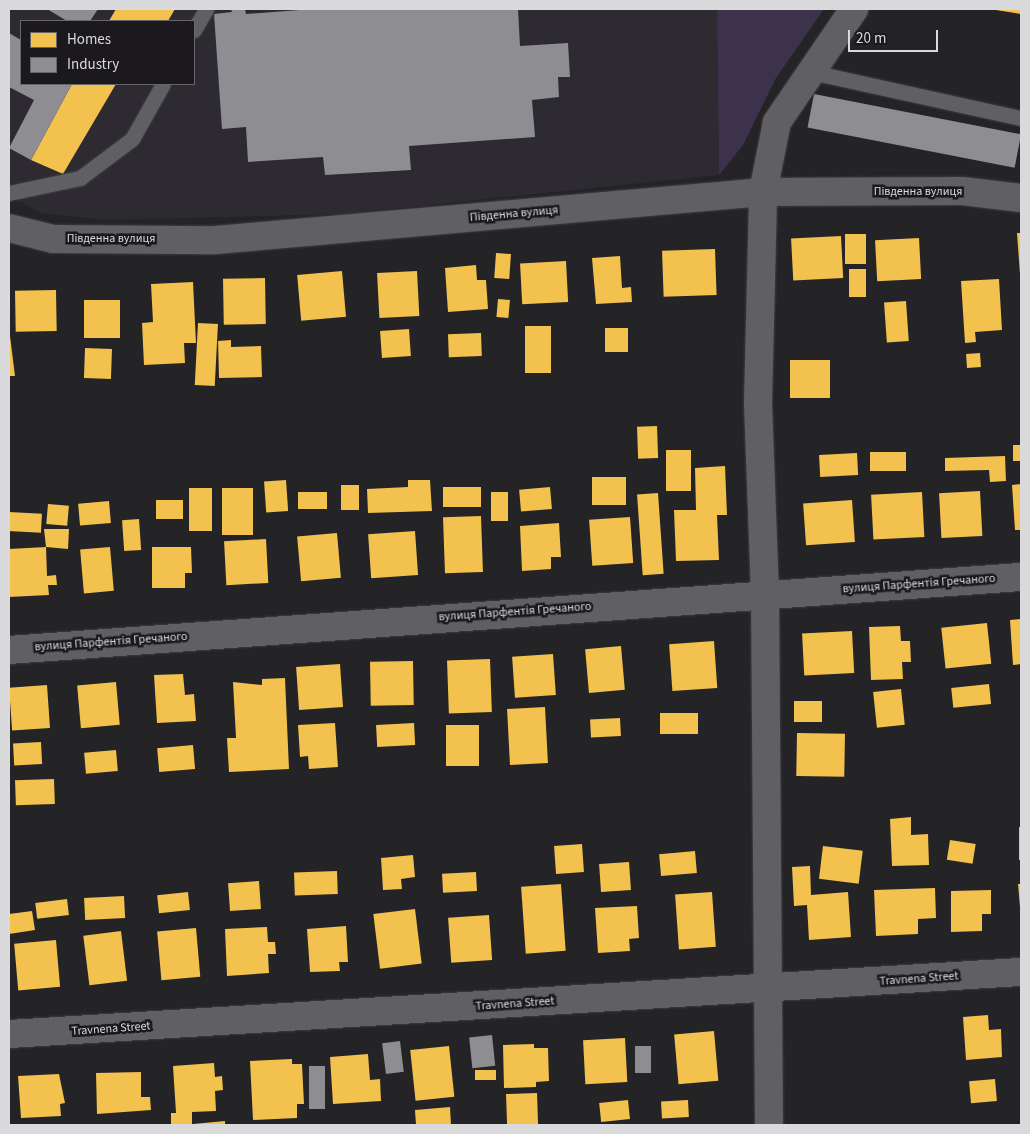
<!DOCTYPE html>
<meta charset="utf-8">
<style>
body{margin:0}
#map{position:relative;width:1030px;height:1134px;overflow:hidden;background:#242326;font-family:"Source Sans 3",sans-serif}
div>[style]{position:absolute}
[style*='--x']{left:calc(var(--x)*1px);top:calc(var(--y)*1px);width:calc(var(--w)*1px);rotate:calc(var(--a)*1deg)}
.built>*{inset:0;background:#2e2a32}
.green>*{inset:0;background:#3d324b}
.homes>*{inset:0;background:#f2c14e;transform-origin:0 0}
.industry>*{inset:0;background:#8d8d92;transform-origin:0 0}
.roads{filter:drop-shadow(0 0 1px #3f3e40) drop-shadow(0 0 1px #3f3e40)}
.lane>*{height:15px;margin:-7.5px;padding:0 7.5px;transform-origin:7.5px;border-radius:7.5px;background:#605f62}
.street>*{height:28px;margin:-14px;padding:0 14px;transform-origin:14px;border-radius:14px;background:#605f62}
span{translate:-50% -50%;white-space:nowrap;text-align:center;line-height:1.15;-webkit-text-stroke:5px #1b191d;paint-order:stroke}
.street-label{font-size:12px;color:#dad9dc}
.frame{position:absolute;inset:0;border:10px solid #dad9dc;pointer-events:none}
.legend{position:absolute;left:20px;top:20px;width:175px;height:65px;box-sizing:border-box;background:#1b191d;border:1px solid #676669;margin:0;padding:6px 9px;list-style:none;font-size:15px;color:#dad9dc}
.legend li{display:flex;align-items:center;gap:10px;height:25px}
.legend b{width:25px;border:1px solid #676669}
.scale{position:absolute;left:848px;top:30px;width:90px;height:22px;box-sizing:border-box;border:2px solid #dad9dc;border-top:0;padding-left:6px;font-size:15px;line-height:18px;white-space:nowrap;color:#dad9dc;-webkit-text-stroke:4px #1b191d;paint-order:stroke}
</style>
<div id="map">
<div class="built">
<div style="clip-path:polygon(evenodd,9px 9px,717px 9px,719px 175px,341px 214px,108px 220px,41px 213px,9px 195px,9px 9px,21px 21px,194px 21px,194px 84px,21px 84px,21px 21px)"></div>
</div>
<div class="green">
<div style="clip-path:polygon(717px 9px,824px 9px,776px 78px,743px 145px,719px 175px)"></div>
</div>
<div class="homes">
<div style="clip-path:polygon(116px 9px,175px 9px,168px 21px,109px 21px)"></div>
<div style="clip-path:polygon(996px 9px,1021px 9px,1021px 14px,996px 10px)"></div>
<div style="clip-path:polygon(72px 84px,116px 84px,63px 174px,31px 160px)"></div>
<div style="clip-path:polygon(1017px 233px,1021px 233px,1021px 274px,1020px 274px)"></div>
<div style="left:866px;top:234px;width:30px;height:21px;rotate:90deg"></div>
<div style="left:841px;top:236px;width:42px;height:50px;rotate:87deg"></div>
<div style="left:919px;top:238px;width:41px;height:44px;rotate:87deg"></div>
<div style="left:715px;top:249px;width:46px;height:53px;rotate:88deg"></div>
<div style="left:496px;top:253px;width:15px;height:25px;rotate:4deg"></div>
<div style="clip-path:polygon(620px 256px,622px 288px,631px 287px,632px 302px,596px 304px,592px 258px)"></div>
<div style="left:566px;top:261px;width:41px;height:46px;rotate:87deg"></div>
<div style="clip-path:polygon(476px 265px,477px 280px,486px 280px,488px 309px,448px 312px,445px 268px)"></div>
<div style="left:849px;top:269px;width:17px;height:28px"></div>
<div style="left:342px;top:271px;width:46px;height:45px;rotate:85deg"></div>
<div style="left:417px;top:271px;width:45px;height:40px;rotate:87deg"></div>
<div style="left:265px;top:278px;width:46px;height:42px;rotate:89deg"></div>
<div style="clip-path:polygon(999px 279px,1002px 330px,975px 332px,976px 342px,965px 343px,961px 281px)"></div>
<div style="clip-path:polygon(193px 282px,196px 343px,184px 343px,185px 363px,144px 365px,142px 323px,153px 322px,151px 284px)"></div>
<div style="left:56px;top:290px;width:41px;height:41px;rotate:89deg"></div>
<div style="left:498px;top:299px;width:12px;height:18px;rotate:5deg"></div>
<div style="left:84px;top:300px;width:36px;height:38px"></div>
<div style="left:906px;top:301px;width:40px;height:22px;rotate:86deg"></div>
<div style="left:198px;top:323px;width:20px;height:62px;rotate:3deg"></div>
<div style="left:525px;top:326px;width:26px;height:47px"></div>
<div style="clip-path:polygon(9px 328px,15px 376px,9px 376px)"></div>
<div style="left:605px;top:328px;width:23px;height:24px"></div>
<div style="left:409px;top:329px;width:27px;height:29px;rotate:86deg"></div>
<div style="left:481px;top:333px;width:23px;height:33px;rotate:88deg"></div>
<div style="clip-path:polygon(231px 340px,231px 347px,261px 346px,262px 377px,219px 378px,218px 341px)"></div>
<div style="left:85px;top:348px;width:27px;height:30px;rotate:2deg"></div>
<div style="left:980px;top:353px;width:14px;height:14px;rotate:86deg"></div>
<div style="left:790px;top:360px;width:40px;height:38px"></div>
<div style="left:657px;top:426px;width:32px;height:20px;rotate:88deg"></div>
<div style="left:1013px;top:445px;width:8px;height:16px"></div>
<div style="left:666px;top:450px;width:25px;height:41px"></div>
<div style="left:906px;top:452px;width:19px;height:36px;rotate:90deg"></div>
<div style="left:857px;top:453px;width:22px;height:38px;rotate:87deg"></div>
<div style="clip-path:polygon(1005px 456px,1006px 481px,990px 482px,989px 470px,945px 471px,945px 458px)"></div>
<div style="clip-path:polygon(725px 466px,727px 515px,717px 515px,719px 560px,676px 561px,674px 510px,696px 510px,695px 468px)"></div>
<div style="left:592px;top:477px;width:34px;height:28px"></div>
<div style="left:286px;top:480px;width:31px;height:22px;rotate:86deg"></div>
<div style="clip-path:polygon(408px 480px,430px 480px,432px 511px,368px 513px,367px 489px,408px 487px)"></div>
<div style="clip-path:polygon(1021px 484px,1021px 530px,1015px 530px,1012px 485px)"></div>
<div style="left:341px;top:485px;width:18px;height:25px"></div>
<div style="left:481px;top:487px;width:20px;height:38px;rotate:90deg"></div>
<div style="left:550px;top:487px;width:22px;height:31px;rotate:85deg"></div>
<div style="left:189px;top:488px;width:23px;height:43px"></div>
<div style="left:222px;top:488px;width:31px;height:47px"></div>
<div style="left:980px;top:491px;width:45px;height:41px;rotate:87deg"></div>
<div style="left:327px;top:492px;width:17px;height:29px;rotate:90deg"></div>
<div style="left:491px;top:492px;width:17px;height:29px"></div>
<div style="left:922px;top:492px;width:45px;height:51px;rotate:87deg"></div>
<div style="left:658px;top:493px;width:81px;height:21px;rotate:86deg"></div>
<div style="left:183px;top:500px;width:19px;height:27px;rotate:90deg"></div>
<div style="left:852px;top:500px;width:42px;height:49px;rotate:86deg"></div>
<div style="left:109px;top:501px;width:22px;height:31px;rotate:85deg"></div>
<div style="left:48px;top:504px;width:21px;height:20px;rotate:5deg"></div>
<div style="left:9px;top:512px;width:33px;height:19px;rotate:3deg"></div>
<div style="left:481px;top:516px;width:56px;height:38px;rotate:88deg"></div>
<div style="left:630px;top:517px;width:46px;height:41px;rotate:86deg"></div>
<div style="left:139px;top:519px;width:31px;height:17px;rotate:86deg"></div>
<div style="clip-path:polygon(559px 523px,561px 557px,551px 557px,551px 569px,522px 571px,520px 526px)"></div>
<div style="clip-path:polygon(44px 529px,69px 529px,68px 549px,46px 547px)"></div>
<div style="left:415px;top:531px;width:44px;height:47px;rotate:86deg"></div>
<div style="left:337px;top:533px;width:45px;height:40px;rotate:85deg"></div>
<div style="left:266px;top:539px;width:44px;height:42px;rotate:87deg"></div>
<div style="clip-path:polygon(46px 547px,47px 576px,56px 575px,57px 585px,48px 585px,49px 595px,9px 597px,9px 549px)"></div>
<div style="left:110px;top:547px;width:44px;height:30px;rotate:85deg"></div>
<div style="clip-path:polygon(152px 547px,191px 547px,192px 573px,185px 573px,185px 588px,152px 588px)"></div>
<div style="clip-path:polygon(1021px 619px,1021px 664px,1013px 665px,1010px 620px)"></div>
<div style="left:987px;top:623px;width:41px;height:46px;rotate:84deg"></div>
<div style="clip-path:polygon(900px 626px,901px 641px,910px 641px,911px 662px,902px 662px,903px 679px,871px 680px,869px 627px)"></div>
<div style="left:852px;top:631px;width:42px;height:50px;rotate:87deg"></div>
<div style="left:714px;top:641px;width:47px;height:45px;rotate:86deg"></div>
<div style="left:621px;top:646px;width:44px;height:36px;rotate:85deg"></div>
<div style="left:553px;top:654px;width:41px;height:41px;rotate:86deg"></div>
<div style="left:490px;top:659px;width:53px;height:43px;rotate:88deg"></div>
<div style="left:413px;top:661px;width:44px;height:43px;rotate:89deg"></div>
<div style="left:340px;top:664px;width:43px;height:44px;rotate:86deg"></div>
<div style="clip-path:polygon(183px 674px,185px 695px,194px 694px,196px 721px,157px 723px,154px 675px)"></div>
<div style="clip-path:polygon(285px 678px,289px 769px,229px 772px,227px 738px,236px 738px,233px 682px,262px 685px,262px 679px)"></div>
<div style="left:116px;top:682px;width:43px;height:39px;rotate:85deg"></div>
<div style="left:989px;top:684px;width:20px;height:38px;rotate:84deg"></div>
<div style="left:47px;top:685px;width:43px;height:38px;rotate:86deg"></div>
<div style="left:901px;top:689px;width:36px;height:28px;rotate:84deg"></div>
<div style="left:822px;top:701px;width:21px;height:28px;rotate:90deg"></div>
<div style="left:545px;top:707px;width:56px;height:38px;rotate:87deg"></div>
<div style="left:698px;top:713px;width:21px;height:38px;rotate:90deg"></div>
<div style="left:620px;top:718px;width:18px;height:30px;rotate:87deg"></div>
<div style="clip-path:polygon(335px 723px,338px 767px,309px 769px,308px 756px,300px 757px,298px 725px)"></div>
<div style="left:414px;top:723px;width:22px;height:38px;rotate:87deg"></div>
<div style="left:446px;top:725px;width:33px;height:41px"></div>
<div style="left:797px;top:733px;width:48px;height:43px;rotate:1deg"></div>
<div style="left:41px;top:742px;width:22px;height:28px;rotate:87deg"></div>
<div style="left:193px;top:745px;width:24px;height:36px;rotate:85deg"></div>
<div style="left:116px;top:750px;width:21px;height:32px;rotate:85deg"></div>
<div style="left:54px;top:779px;width:25px;height:39px;rotate:88deg"></div>
<div style="clip-path:polygon(911px 817px,911px 835px,928px 834px,929px 865px,892px 866px,890px 819px)"></div>
<div style="left:1019px;top:827px;width:2px;height:33px"></div>
<div style="left:950px;top:840px;width:26px;height:20px;rotate:9deg"></div>
<div style="left:582px;top:844px;width:28px;height:28px;rotate:86deg"></div>
<div style="left:823px;top:846px;width:40px;height:33px;rotate:7deg"></div>
<div style="left:695px;top:851px;width:22px;height:36px;rotate:85deg"></div>
<div style="clip-path:polygon(413px 855px,415px 877px,401px 879px,402px 889px,383px 890px,381px 858px)"></div>
<div style="left:629px;top:862px;width:28px;height:30px;rotate:86deg"></div>
<div style="clip-path:polygon(810px 866px,811px 895px,848px 892px,851px 937px,809px 940px,807px 905px,794px 906px,792px 867px)"></div>
<div style="left:337px;top:871px;width:23px;height:43px;rotate:88deg"></div>
<div style="left:476px;top:872px;width:19px;height:34px;rotate:87deg"></div>
<div style="left:259px;top:881px;width:28px;height:31px;rotate:86deg"></div>
<div style="left:561px;top:884px;width:67px;height:40px;rotate:86deg"></div>
<div style="clip-path:polygon(1018px 884px,1021px 884px,1021px 907px,1020px 907px)"></div>
<div style="clip-path:polygon(935px 888px,936px 918px,918px 919px,918px 934px,876px 936px,874px 890px)"></div>
<div style="clip-path:polygon(991px 890px,991px 914px,982px 914px,982px 931px,951px 932px,951px 891px)"></div>
<div style="left:188px;top:892px;width:18px;height:31px;rotate:84deg"></div>
<div style="left:712px;top:892px;width:55px;height:37px;rotate:86deg"></div>
<div style="left:124px;top:896px;width:22px;height:40px;rotate:87deg"></div>
<div style="left:67px;top:899px;width:16px;height:32px;rotate:83deg"></div>
<div style="clip-path:polygon(637px 906px,639px 938px,629px 939px,630px 951px,598px 953px,595px 908px)"></div>
<div style="left:415px;top:909px;width:55px;height:42px;rotate:83deg"></div>
<div style="clip-path:polygon(32px 911px,35px 930px,9px 934px,9px 914px)"></div>
<div style="left:489px;top:915px;width:45px;height:41px;rotate:86deg"></div>
<div style="clip-path:polygon(346px 926px,348px 962px,339px 962px,340px 971px,310px 972px,307px 929px)"></div>
<div style="clip-path:polygon(267px 927px,268px 942px,275px 942px,276px 954px,268px 954px,269px 973px,227px 976px,225px 929px)"></div>
<div style="left:196px;top:928px;width:49px;height:39px;rotate:85deg"></div>
<div style="left:121px;top:931px;width:50px;height:38px;rotate:83deg"></div>
<div style="left:56px;top:940px;width:47px;height:42px;rotate:85deg"></div>
<div style="clip-path:polygon(988px 1015px,989px 1030px,1001px 1029px,1002px 1057px,966px 1060px,963px 1017px)"></div>
<div style="left:714px;top:1031px;width:50px;height:40px;rotate:85deg"></div>
<div style="left:625px;top:1038px;width:44px;height:42px;rotate:87deg"></div>
<div style="clip-path:polygon(534px 1044px,534px 1048px,548px 1048px,549px 1081px,536px 1082px,536px 1087px,504px 1088px,503px 1045px)"></div>
<div style="left:449px;top:1046px;width:51px;height:39px;rotate:84deg"></div>
<div style="clip-path:polygon(368px 1054px,370px 1080px,380px 1079px,381px 1101px,333px 1104px,330px 1057px)"></div>
<div style="clip-path:polygon(292px 1059px,292px 1064px,302px 1064px,304px 1104px,297px 1104px,297px 1118px,253px 1120px,250px 1061px)"></div>
<div style="clip-path:polygon(214px 1063px,215px 1077px,222px 1076px,223px 1090px,215px 1091px,216px 1111px,192px 1112px,192px 1125px,171px 1125px,171px 1113px,176px 1113px,173px 1066px)"></div>
<div style="left:496px;top:1070px;width:10px;height:21px;rotate:90deg"></div>
<div style="clip-path:polygon(141px 1072px,141px 1097px,150px 1097px,151px 1110px,97px 1114px,96px 1073px)"></div>
<div style="clip-path:polygon(59px 1074px,65px 1103px,60px 1104px,61px 1116px,21px 1118px,18px 1076px)"></div>
<div style="left:995px;top:1079px;width:22px;height:26px;rotate:85deg"></div>
<div style="left:537px;top:1093px;width:32px;height:31px;rotate:88deg"></div>
<div style="left:628px;top:1100px;width:19px;height:29px;rotate:84deg"></div>
<div style="left:688px;top:1100px;width:17px;height:27px;rotate:87deg"></div>
<div style="clip-path:polygon(450px 1107px,451px 1125px,416px 1125px,415px 1110px)"></div>
<div style="clip-path:polygon(225px 1121px,225px 1125px,193px 1125px,193px 1124px)"></div>
</div>
<div class="industry">
<div style="clip-path:polygon(47px 9px,98px 9px,90px 21px,67px 21px)"></div>
<div style="clip-path:polygon(231px 9px,245px 9px,246px 14px,313px 9px,518px 9px,520px 46px,568px 43px,570px 77px,558px 77px,559px 97px,532px 100px,535px 137px,409px 146px,411px 170px,325px 175px,323px 157px,248px 162px,246px 127px,222px 129px,214px 14px,232px 12px)"></div>
<div style="clip-path:polygon(9px 33px,21px 40px,21px 84px,72px 84px,31px 160px,9px 148px,34px 100px,9px 87px)"></div>
<div style="left:814px;top:94px;width:211px;height:34px;rotate:11deg"></div>
<div style="left:492px;top:1035px;width:31px;height:23px;rotate:84deg"></div>
<div style="left:400px;top:1041px;width:31px;height:18px;rotate:83deg"></div>
<div style="left:651px;top:1046px;width:27px;height:16px;rotate:90deg"></div>
<div style="left:309px;top:1066px;width:16px;height:43px"></div>
</div>
<div class="roads">
<div class="lane">
<div style="--x:194;--y:30;--w:24;--a:-60"></div>
<div style="--x:811;--y:72;--w:215;--a:12.4"></div>
<div style="--x:9;--y:193;--w:73;--a:-11.9"></div>
<div style="--x:80;--y:178;--w:65;--a:-36.9"></div>
<div style="--x:132;--y:139;--w:63;--a:-60.6"></div>
</div>
<div class="street">
<div style="--x:9;--y:228;--w:45;--a:14"></div>
<div style="--x:53;--y:239;--w:163;--a:0.4"></div>
<div style="--x:216;--y:240;--w:549;--a:-5.01"></div>
<div style="--x:763;--y:192;--w:199;--a:-0.3"></div>
<div style="--x:962;--y:191;--w:59;--a:6.8"></div>
<div style="--x:9;--y:650;--w:1015;--a:-4.13"></div>
<div style="--x:9;--y:1034;--w:1014;--a:-3.51"></div>
<div style="--x:769;--y:1125;--w:531;--a:-90.43"></div>
<div style="--x:765;--y:594;--w:191;--a:-92.1"></div>
<div style="--x:758;--y:403;--w:211;--a:-88.6"></div>
<div style="--x:763;--y:192;--w:71;--a:-78.7"></div>
<div style="--x:777;--y:122;--w:137;--a:-55.7"></div>
</div>
</div>
<div class="street-label">
<span style="left:918px;top:192px">Південна вулиця</span>
<span style="left:514px;top:214px;rotate:-5deg">Південна вулиця</span>
<span style="left:111px;top:239px">Південна вулиця</span>
<span style="left:919px;top:584px;rotate:-4deg">вулиця Парфентія Гречаного</span>
<span style="left:515px;top:612px;rotate:-4deg">вулиця Парфентія Гречаного</span>
<span style="left:111px;top:642px;rotate:-4deg">вулиця Парфентія Гречаного</span>
<span style="left:919px;top:979px;rotate:-4deg">Travnena Street</span>
<span style="left:515px;top:1004px;rotate:-4deg">Travnena Street</span>
<span style="left:111px;top:1029px;rotate:-4deg">Travnena Street</span>
</div>
<div class="frame"></div>
<ul class="legend">
<li><b style="height:14px;background:#f2c14e"></b>Homes</li>
<li><b style="height:14px;background:#8d8d92"></b>Industry</li>
</ul>
<div class="scale">20 m</div>
</div>
